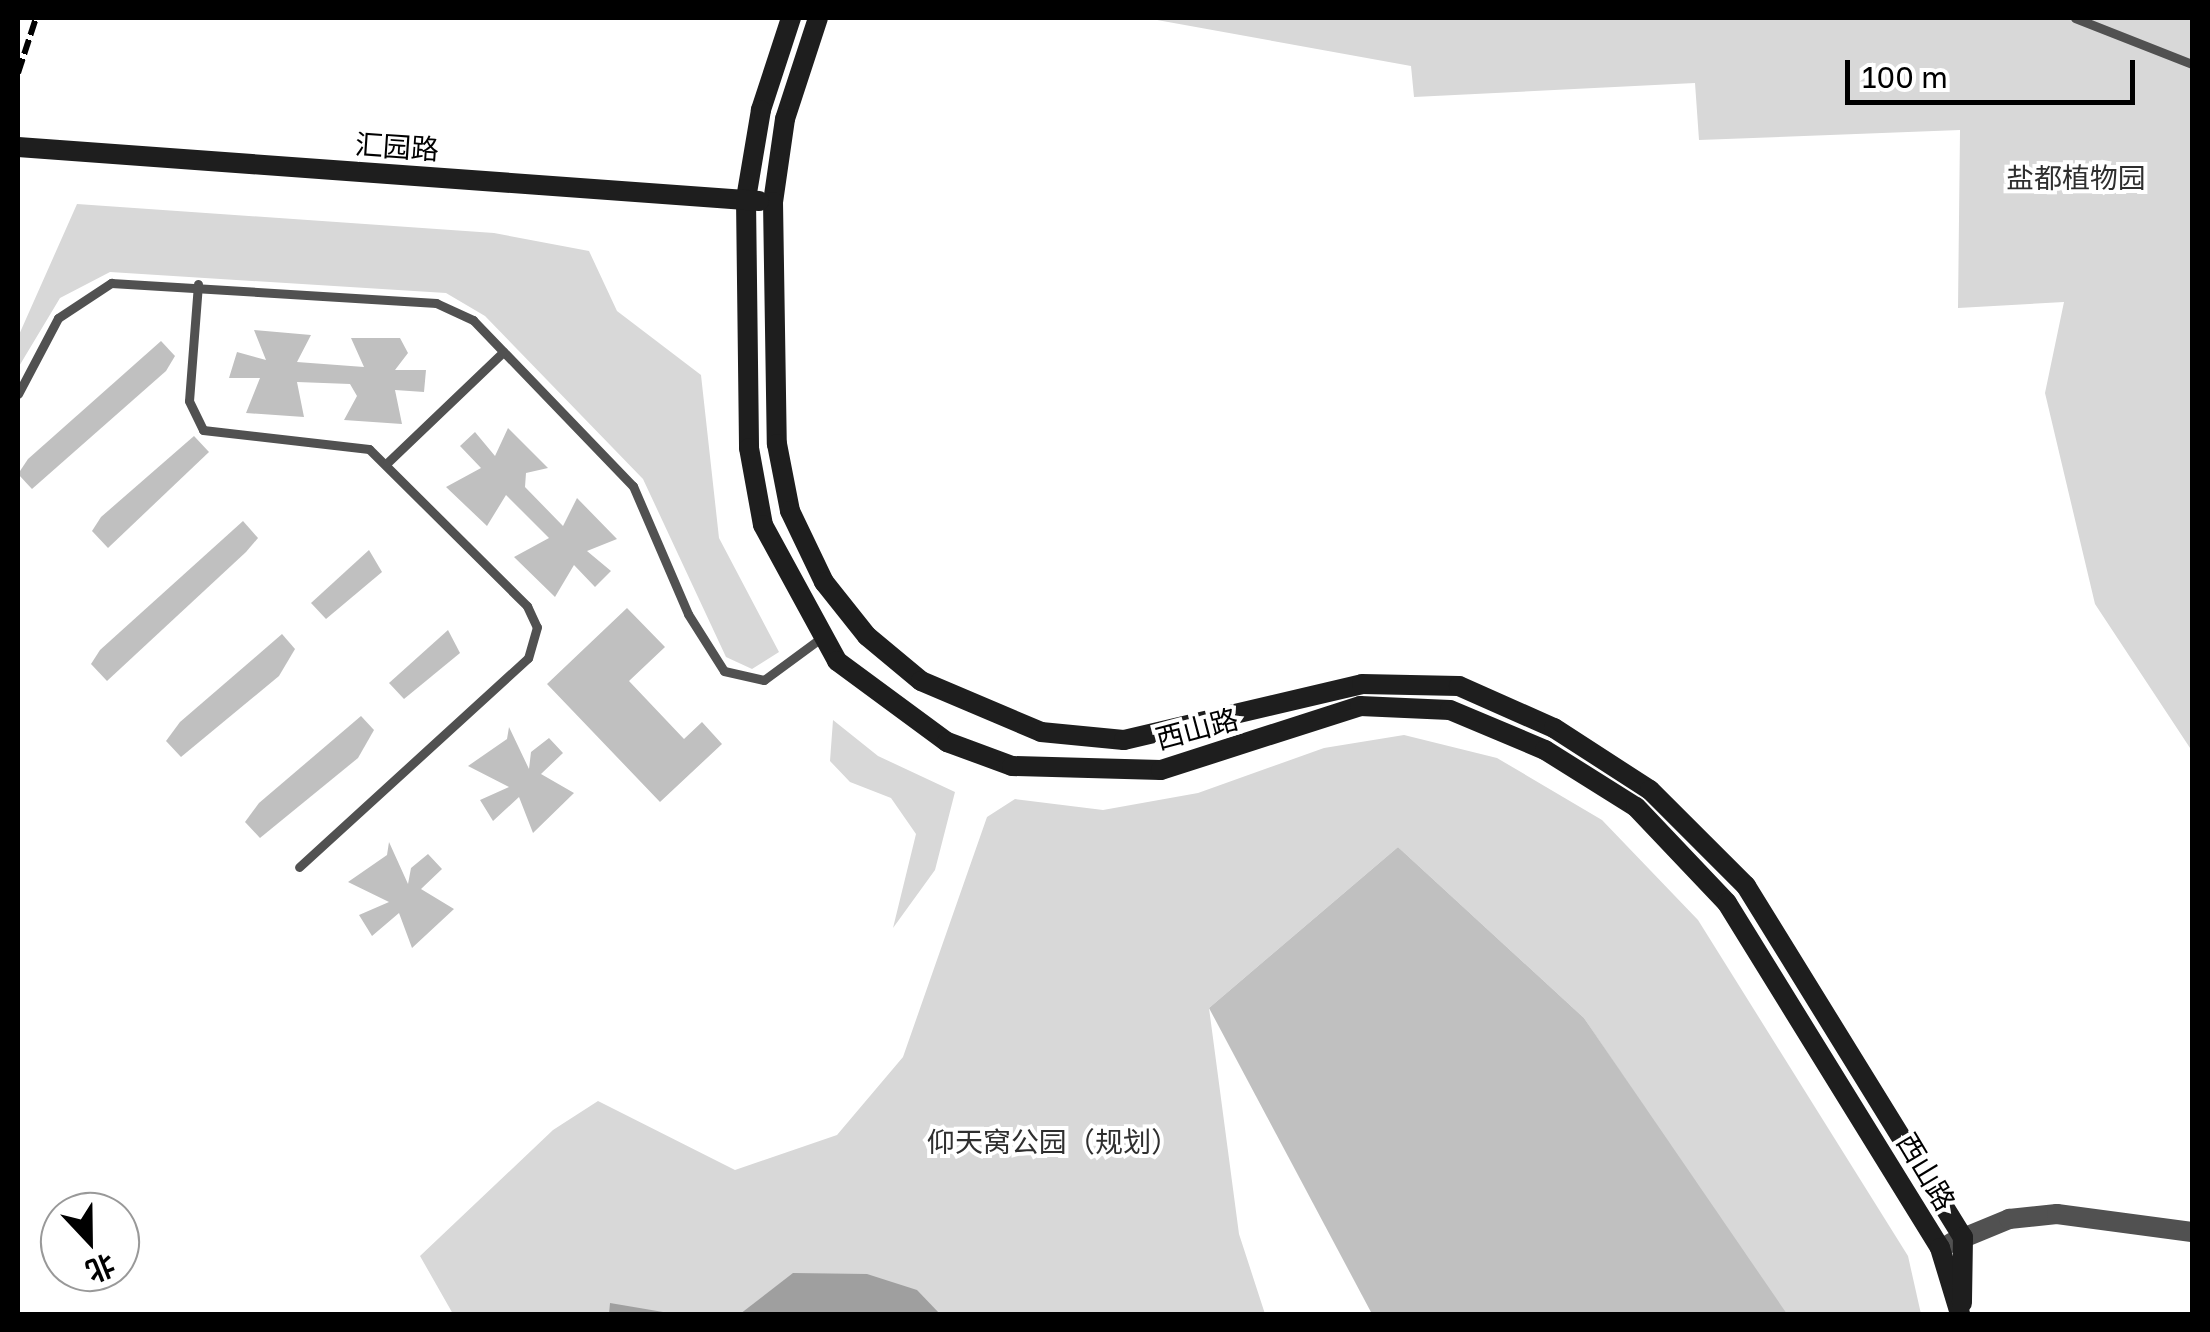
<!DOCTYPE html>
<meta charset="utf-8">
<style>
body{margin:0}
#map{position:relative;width:2210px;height:1332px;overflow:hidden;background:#fff;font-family:"Golos Text","Noto Sans SC",sans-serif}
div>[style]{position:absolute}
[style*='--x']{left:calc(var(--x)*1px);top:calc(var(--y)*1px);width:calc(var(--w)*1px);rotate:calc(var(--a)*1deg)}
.green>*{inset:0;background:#d8d8d8}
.water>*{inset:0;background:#9f9f9f}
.building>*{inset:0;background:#c0c0c0}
.service>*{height:9px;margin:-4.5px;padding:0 4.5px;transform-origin:4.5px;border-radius:4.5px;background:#515151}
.tertiary>*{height:20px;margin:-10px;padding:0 10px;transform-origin:10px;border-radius:10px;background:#515151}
.secondary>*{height:20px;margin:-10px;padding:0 10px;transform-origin:10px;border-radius:10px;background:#1e1e1e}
.rail>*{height:6px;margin-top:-3px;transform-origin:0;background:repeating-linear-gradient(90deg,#000 0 15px,transparent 0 20px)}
span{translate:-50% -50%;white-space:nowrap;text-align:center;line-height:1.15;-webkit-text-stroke:8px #fff;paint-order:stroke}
.street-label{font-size:28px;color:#000}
.park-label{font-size:28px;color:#2f2f2f}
.frame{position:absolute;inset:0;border:20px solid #000;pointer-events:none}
.north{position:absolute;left:40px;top:1192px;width:100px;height:100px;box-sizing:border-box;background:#fff;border:2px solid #999;border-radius:50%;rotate:158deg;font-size:28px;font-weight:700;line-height:40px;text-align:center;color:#000}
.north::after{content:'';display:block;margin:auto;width:35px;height:45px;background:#000;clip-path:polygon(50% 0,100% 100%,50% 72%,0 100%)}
.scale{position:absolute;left:1845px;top:60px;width:290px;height:45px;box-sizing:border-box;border:5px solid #000;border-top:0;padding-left:12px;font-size:30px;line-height:35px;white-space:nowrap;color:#000;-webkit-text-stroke:8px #fff;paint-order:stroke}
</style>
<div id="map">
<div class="green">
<div style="clip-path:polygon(1146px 18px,2192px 18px,2192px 751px,2095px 604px,2045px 393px,2064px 302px,1958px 308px,1960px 130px,1699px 140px,1695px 83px,1414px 97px,1411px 66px)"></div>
<div style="clip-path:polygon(77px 204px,494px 233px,589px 251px,617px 311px,701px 375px,719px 538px,779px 652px,752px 669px,726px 657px,643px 479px,485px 316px,446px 293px,110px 272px,60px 298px,18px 368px,18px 337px)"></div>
<div style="clip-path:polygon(833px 720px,878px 756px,955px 792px,935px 870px,893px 928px,916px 834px,891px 798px,850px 782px,830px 761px)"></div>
<div style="clip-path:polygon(1404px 735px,1497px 758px,1602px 820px,1698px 920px,1908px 1256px,1921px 1314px,1784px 1314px,1584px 1018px,1398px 847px,1209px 1008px,1239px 1234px,1265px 1314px,453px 1314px,420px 1256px,553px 1130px,598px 1101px,735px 1170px,837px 1135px,903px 1057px,987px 817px,1015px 799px,1103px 810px,1198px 793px,1324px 748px)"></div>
</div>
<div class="water">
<div style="clip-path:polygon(793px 1273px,867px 1274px,917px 1290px,940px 1314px,740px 1314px)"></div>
<div style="clip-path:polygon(610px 1303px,675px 1314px,609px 1314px)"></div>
</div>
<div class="building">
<div style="clip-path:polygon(254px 330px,311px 335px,297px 362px,364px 367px,351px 338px,400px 338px,408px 353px,395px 370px,426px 370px,424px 392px,395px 390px,402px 424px,344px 420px,357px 396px,350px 384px,297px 382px,304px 417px,246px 413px,260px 378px,229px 378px,237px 352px,266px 360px)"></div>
<div style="clip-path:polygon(161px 341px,175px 356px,166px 371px,32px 489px,18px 474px,28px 459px)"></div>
<div style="clip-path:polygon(508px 428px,548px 468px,526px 473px,525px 487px,563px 526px,577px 498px,617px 539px,587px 551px,611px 571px,595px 587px,574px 565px,555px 597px,514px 557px,549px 538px,506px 495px,487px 526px,446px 487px,481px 468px,460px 446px,475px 432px,495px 456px)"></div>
<div style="clip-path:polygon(194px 436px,209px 452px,108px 548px,92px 531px,101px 517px)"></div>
<div style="clip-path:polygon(243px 521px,258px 538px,246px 552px,107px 681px,91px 664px,100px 650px)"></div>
<div style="clip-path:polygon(369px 550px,382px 572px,326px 619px,311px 603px)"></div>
<div style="clip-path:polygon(627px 608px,665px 647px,629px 681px,684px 739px,702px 722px,722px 744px,660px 802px,547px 684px)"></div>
<div style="clip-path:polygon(448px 630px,460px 653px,404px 699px,389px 683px)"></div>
<div style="clip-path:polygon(282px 634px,295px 649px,279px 676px,181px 757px,166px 741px,180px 722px)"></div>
<div style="clip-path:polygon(361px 716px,374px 730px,358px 758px,260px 838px,245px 822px,259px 803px)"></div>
<div style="clip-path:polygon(509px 727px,529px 769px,531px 752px,549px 738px,563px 753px,541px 774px,574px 793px,533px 833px,519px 797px,493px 821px,480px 800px,509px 787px,468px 766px,507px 739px)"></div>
<div style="clip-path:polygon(389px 842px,408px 884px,411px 868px,428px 854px,442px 869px,421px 889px,454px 909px,412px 948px,399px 913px,372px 936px,359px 915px,389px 902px,348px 882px,387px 855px)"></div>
<div style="clip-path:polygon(1398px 847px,1584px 1018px,1787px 1314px,1372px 1314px,1209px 1008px)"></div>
</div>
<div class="service">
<div style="--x:2075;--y:18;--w:126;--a:21.5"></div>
<div style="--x:198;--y:284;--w:117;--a:94.4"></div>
<div style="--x:189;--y:401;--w:32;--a:64"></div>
<div style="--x:203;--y:430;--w:167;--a:6.5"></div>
<div style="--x:369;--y:449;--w:223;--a:44.8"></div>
<div style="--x:527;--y:606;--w:23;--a:65"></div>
<div style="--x:537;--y:627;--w:32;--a:106"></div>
<div style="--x:528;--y:658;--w:310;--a:137.6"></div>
<div style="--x:18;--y:394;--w:86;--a:-62.2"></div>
<div style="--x:58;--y:318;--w:64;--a:-33.4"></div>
<div style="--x:111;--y:283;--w:326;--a:3.5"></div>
<div style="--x:436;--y:303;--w:41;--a:24.7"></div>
<div style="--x:473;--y:320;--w:231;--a:46.1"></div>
<div style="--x:633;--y:486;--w:139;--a:66.7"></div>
<div style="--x:688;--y:614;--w:67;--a:57.7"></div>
<div style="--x:724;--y:671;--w:41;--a:12.7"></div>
<div style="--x:764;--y:680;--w:71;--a:-36.4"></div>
<div style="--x:387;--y:463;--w:161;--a:-43.7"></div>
</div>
<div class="tertiary">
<div style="--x:1951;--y:1243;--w:63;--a:-22.5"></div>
<div style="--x:2009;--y:1219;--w:48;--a:-5.9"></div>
<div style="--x:2057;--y:1214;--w:136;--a:7.6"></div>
</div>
<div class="secondary">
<div style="--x:791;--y:18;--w:97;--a:108.1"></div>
<div style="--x:761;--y:110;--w:90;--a:99.6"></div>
<div style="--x:746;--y:199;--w:249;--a:89.3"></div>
<div style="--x:749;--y:448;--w:78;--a:79.7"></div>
<div style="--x:763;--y:525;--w:155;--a:61.4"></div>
<div style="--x:837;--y:661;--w:137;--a:36.4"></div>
<div style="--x:947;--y:742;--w:69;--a:20.3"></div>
<div style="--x:1012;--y:766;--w:149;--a:1.5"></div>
<div style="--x:1161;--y:770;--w:209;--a:-17.8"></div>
<div style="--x:1360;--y:706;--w:90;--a:2.5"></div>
<div style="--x:1450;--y:710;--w:103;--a:22.8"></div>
<div style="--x:1545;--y:750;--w:107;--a:32.1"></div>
<div style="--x:1636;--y:807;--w:132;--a:46.5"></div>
<div style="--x:1727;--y:903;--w:405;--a:58.3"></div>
<div style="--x:1940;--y:1248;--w:69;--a:73.1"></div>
<div style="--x:818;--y:18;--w:106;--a:108.1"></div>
<div style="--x:785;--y:119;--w:84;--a:98.2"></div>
<div style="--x:773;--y:202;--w:242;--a:89.1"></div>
<div style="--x:777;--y:444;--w:68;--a:79"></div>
<div style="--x:790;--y:511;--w:79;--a:64.4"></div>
<div style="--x:824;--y:582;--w:69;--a:51.5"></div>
<div style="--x:867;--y:636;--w:70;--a:39.8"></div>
<div style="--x:921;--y:681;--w:130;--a:23"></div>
<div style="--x:1041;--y:732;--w:83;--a:5.5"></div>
<div style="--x:1124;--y:740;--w:244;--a:-13.2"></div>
<div style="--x:1362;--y:684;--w:97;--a:1.2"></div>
<div style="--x:1459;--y:686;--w:104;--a:23.9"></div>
<div style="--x:1554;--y:728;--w:114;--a:32.9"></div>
<div style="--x:1650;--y:790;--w:136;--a:45"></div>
<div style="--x:1746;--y:886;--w:413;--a:58.3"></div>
<div style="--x:1963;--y:1237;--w:66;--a:90.9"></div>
<div style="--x:18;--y:147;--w:743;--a:4.17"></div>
</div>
<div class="rail">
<div style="--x:18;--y:73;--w:58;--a:-71.9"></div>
</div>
<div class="street-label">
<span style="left:397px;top:147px;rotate:4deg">汇园路</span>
<span style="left:1197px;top:729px;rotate:-15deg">西山路</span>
<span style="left:1926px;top:1172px;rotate:59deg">西山路</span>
</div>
<div class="park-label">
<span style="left:2076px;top:178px">盐都植物园</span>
<span style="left:1053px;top:1142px">仰天窝公园（规划）</span>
</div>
<div class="frame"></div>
<div class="north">北</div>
<div class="scale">100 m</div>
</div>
